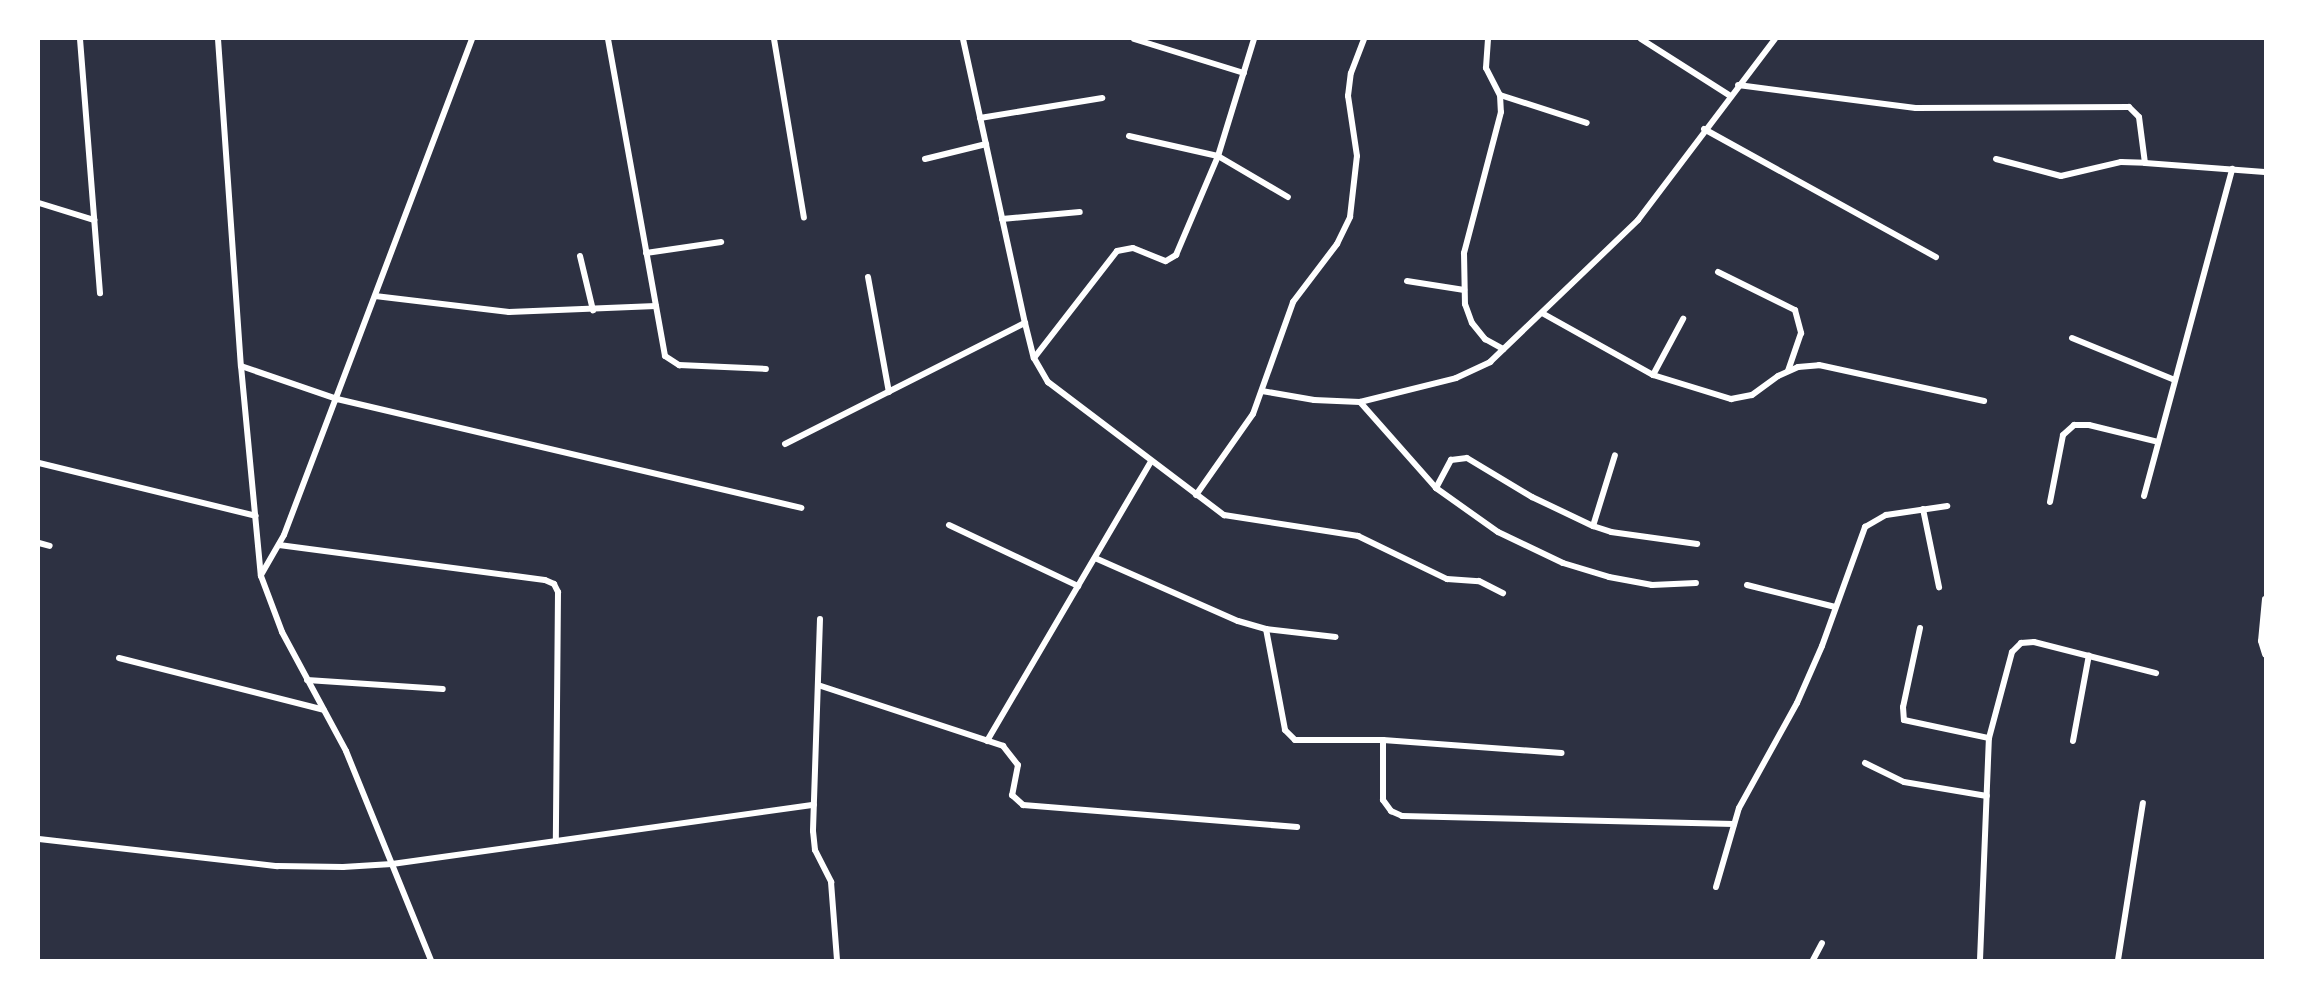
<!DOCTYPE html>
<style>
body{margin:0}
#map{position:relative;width:2304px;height:999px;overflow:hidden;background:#2d3142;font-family:Montserrat,sans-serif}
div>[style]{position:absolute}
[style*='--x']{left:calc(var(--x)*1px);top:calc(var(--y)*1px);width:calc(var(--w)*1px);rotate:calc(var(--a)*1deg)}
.minor>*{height:6px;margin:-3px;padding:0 3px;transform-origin:3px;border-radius:3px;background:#fff}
span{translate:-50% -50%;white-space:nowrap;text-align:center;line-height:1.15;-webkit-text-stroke:4.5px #fff;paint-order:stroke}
.frame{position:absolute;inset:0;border:40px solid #fff;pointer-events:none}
</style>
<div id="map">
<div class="minor">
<div style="--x:80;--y:39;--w:255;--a:85.5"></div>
<div style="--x:218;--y:39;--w:328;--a:86"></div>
<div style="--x:241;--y:366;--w:211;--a:84.6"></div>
<div style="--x:261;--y:576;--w:60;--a:69.4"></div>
<div style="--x:282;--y:632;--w:135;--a:61.7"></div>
<div style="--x:346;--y:751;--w:226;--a:67.9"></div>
<div style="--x:608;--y:39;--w:322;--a:79.8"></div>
<div style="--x:665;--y:356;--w:17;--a:33"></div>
<div style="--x:679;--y:365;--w:87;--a:2.6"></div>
<div style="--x:774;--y:39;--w:181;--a:80.5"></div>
<div style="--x:963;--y:39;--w:291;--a:77.7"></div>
<div style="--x:1025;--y:323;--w:36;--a:76"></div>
<div style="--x:1034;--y:358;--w:28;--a:60"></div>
<div style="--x:1048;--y:382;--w:221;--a:37.1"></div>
<div style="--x:1224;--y:515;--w:136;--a:8.9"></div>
<div style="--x:1358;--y:536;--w:99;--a:25.8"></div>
<div style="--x:1447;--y:579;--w:32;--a:4"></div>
<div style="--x:1479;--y:581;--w:27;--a:27"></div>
<div style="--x:1134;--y:39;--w:115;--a:17.2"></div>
<div style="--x:1488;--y:39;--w:29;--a:94"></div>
<div style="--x:1486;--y:68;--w:30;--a:63"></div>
<div style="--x:1500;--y:95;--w:17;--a:87"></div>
<div style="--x:1501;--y:112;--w:146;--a:104.7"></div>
<div style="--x:1464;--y:253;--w:51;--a:88.9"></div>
<div style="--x:1465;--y:304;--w:20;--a:70"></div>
<div style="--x:1472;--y:323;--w:21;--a:51"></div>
<div style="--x:1485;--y:339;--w:21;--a:29"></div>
<div style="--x:1641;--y:39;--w:104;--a:32.5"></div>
<div style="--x:1738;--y:85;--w:179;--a:7.4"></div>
<div style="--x:1916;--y:108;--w:213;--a:-0.3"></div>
<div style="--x:2129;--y:107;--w:14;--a:45"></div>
<div style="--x:2139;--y:117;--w:46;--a:82.6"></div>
<div style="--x:2145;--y:163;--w:120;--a:4.3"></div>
<div style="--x:1500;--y:95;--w:91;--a:17.8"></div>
<div style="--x:980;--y:118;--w:124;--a:-9.3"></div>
<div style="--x:1704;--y:129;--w:265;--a:28.9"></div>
<div style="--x:1129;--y:136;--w:91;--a:12.7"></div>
<div style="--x:1218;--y:156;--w:81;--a:30.4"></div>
<div style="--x:925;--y:159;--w:63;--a:-13.8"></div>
<div style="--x:1996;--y:159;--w:67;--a:14.7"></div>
<div style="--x:2061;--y:176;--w:62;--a:-13.1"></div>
<div style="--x:2121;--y:162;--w:24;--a:2"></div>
<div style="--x:39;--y:203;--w:58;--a:17.2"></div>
<div style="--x:1002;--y:219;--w:78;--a:-5.1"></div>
<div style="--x:646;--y:253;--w:76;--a:-8.3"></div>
<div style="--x:580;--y:256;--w:56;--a:76.5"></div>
<div style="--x:1718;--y:272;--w:86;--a:26.3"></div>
<div style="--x:1795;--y:310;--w:24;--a:75"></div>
<div style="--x:1801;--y:333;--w:40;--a:108.9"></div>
<div style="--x:868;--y:277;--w:117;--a:79.7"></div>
<div style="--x:1407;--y:281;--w:58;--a:9"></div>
<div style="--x:375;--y:296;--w:135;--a:6.8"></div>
<div style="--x:509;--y:312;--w:147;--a:-2.3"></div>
<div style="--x:1542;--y:313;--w:127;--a:29.2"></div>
<div style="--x:1653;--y:375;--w:82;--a:17.1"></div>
<div style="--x:1731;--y:399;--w:21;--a:-11"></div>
<div style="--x:1752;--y:395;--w:32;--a:-36"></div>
<div style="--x:1778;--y:376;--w:22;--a:-24"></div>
<div style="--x:1798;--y:367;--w:21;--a:-5"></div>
<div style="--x:1819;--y:365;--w:169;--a:12.3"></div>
<div style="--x:2072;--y:338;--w:111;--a:22.2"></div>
<div style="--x:1034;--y:358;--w:135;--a:-52.2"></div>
<div style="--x:1117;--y:251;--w:16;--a:-11"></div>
<div style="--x:1133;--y:248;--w:35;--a:22"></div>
<div style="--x:1166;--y:261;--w:12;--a:-31"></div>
<div style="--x:1176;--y:255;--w:108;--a:-67"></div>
<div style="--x:1218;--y:156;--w:122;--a:-72.9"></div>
<div style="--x:241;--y:366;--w:102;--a:19"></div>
<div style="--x:337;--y:399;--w:477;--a:13.2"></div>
<div style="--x:1653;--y:375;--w:64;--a:-61.8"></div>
<div style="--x:1262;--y:391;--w:53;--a:9.8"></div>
<div style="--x:1314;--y:400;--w:46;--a:2.5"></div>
<div style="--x:1360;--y:402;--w:99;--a:-14"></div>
<div style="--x:1456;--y:378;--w:38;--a:-25"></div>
<div style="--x:1490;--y:362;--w:205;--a:-43.8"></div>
<div style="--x:1638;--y:220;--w:227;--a:-52.9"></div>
<div style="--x:1360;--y:402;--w:115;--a:48.5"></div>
<div style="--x:1436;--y:488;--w:76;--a:35.4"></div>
<div style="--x:1498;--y:532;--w:72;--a:25.5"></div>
<div style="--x:1563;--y:563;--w:48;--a:16.9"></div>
<div style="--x:1609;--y:577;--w:44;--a:10.5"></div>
<div style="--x:1652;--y:585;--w:44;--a:-2.6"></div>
<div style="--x:785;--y:444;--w:269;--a:-26.8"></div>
<div style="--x:39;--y:463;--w:223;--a:13.7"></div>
<div style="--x:1436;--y:488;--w:32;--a:-62"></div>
<div style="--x:1451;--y:460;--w:16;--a:-7"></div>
<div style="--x:1467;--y:458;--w:76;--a:31"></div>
<div style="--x:1532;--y:497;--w:68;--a:25.4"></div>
<div style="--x:1593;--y:526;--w:19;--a:18"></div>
<div style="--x:1611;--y:532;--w:87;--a:7.9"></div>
<div style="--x:1196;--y:495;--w:99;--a:-54.9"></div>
<div style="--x:1253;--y:414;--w:119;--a:-70.3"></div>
<div style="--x:1293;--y:302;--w:73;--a:-52.8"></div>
<div style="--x:1337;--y:244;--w:30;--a:-64"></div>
<div style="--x:1350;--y:217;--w:61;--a:-83.5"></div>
<div style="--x:1357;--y:156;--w:61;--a:-98.5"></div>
<div style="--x:1348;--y:96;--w:23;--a:-83"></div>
<div style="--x:1351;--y:73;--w:36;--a:-69"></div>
<div style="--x:2144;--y:496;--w:339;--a:-74.9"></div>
<div style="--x:2050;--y:502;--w:68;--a:-79"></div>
<div style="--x:2063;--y:435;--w:15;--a:-42"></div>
<div style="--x:2074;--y:425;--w:15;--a:0"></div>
<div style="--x:2089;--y:425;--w:71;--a:13.8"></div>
<div style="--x:1923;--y:509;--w:80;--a:78.4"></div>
<div style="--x:949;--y:525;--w:143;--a:25.3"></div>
<div style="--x:1593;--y:526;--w:74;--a:-72.8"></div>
<div style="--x:39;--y:543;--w:11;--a:15"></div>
<div style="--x:279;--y:545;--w:268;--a:7.5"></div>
<div style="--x:545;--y:580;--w:10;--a:24"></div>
<div style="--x:554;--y:584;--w:9;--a:63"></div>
<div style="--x:558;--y:592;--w:249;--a:90.5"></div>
<div style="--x:1095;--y:558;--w:156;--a:23.8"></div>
<div style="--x:1238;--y:621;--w:29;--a:16"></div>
<div style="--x:1266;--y:629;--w:70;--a:6.5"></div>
<div style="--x:261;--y:575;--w:46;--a:-60.1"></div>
<div style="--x:284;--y:535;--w:530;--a:-69.24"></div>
<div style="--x:1747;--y:585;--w:91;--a:14"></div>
<div style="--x:2265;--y:599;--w:42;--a:95.4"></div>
<div style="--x:2261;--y:641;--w:14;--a:73"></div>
<div style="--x:820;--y:619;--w:212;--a:91.9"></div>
<div style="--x:813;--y:831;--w:19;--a:84"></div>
<div style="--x:815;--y:850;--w:36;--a:63"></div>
<div style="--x:831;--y:882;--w:78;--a:85.6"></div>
<div style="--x:1920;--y:628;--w:81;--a:102.1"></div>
<div style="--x:1903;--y:707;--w:13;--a:86"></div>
<div style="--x:1904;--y:720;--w:87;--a:12"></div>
<div style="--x:1266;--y:629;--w:103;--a:79.3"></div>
<div style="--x:1285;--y:730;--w:14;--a:45"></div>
<div style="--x:1295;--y:740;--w:88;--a:0"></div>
<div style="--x:1383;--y:740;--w:179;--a:4.2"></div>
<div style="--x:119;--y:658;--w:211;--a:14.2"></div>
<div style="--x:307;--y:680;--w:136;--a:3.8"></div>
<div style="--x:818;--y:685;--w:195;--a:18.2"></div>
<div style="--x:1003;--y:746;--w:24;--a:52"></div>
<div style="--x:1018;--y:765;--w:31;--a:101"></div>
<div style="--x:1012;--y:795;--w:15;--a:42"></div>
<div style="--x:1023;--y:805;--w:275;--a:4.6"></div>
<div style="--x:1383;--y:740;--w:60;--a:90"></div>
<div style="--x:1383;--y:800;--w:14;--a:54"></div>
<div style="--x:1391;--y:811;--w:12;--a:24"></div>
<div style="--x:1402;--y:816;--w:332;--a:1.4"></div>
<div style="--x:987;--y:741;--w:324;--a:-59.6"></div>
<div style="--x:2073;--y:741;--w:87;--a:-79.5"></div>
<div style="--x:1865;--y:763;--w:43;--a:26"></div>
<div style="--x:1904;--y:782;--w:84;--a:9.6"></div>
<div style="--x:39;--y:839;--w:240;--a:6.5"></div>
<div style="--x:277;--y:866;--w:66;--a:0.9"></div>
<div style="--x:343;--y:867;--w:49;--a:-3.5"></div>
<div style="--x:392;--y:864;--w:426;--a:-8"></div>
<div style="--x:1716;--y:887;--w:82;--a:-73.8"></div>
<div style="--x:1739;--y:808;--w:120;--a:-61.1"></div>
<div style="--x:1797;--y:703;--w:62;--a:-66.3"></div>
<div style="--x:1822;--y:646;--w:127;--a:-70.1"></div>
<div style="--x:1865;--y:527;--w:24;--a:-30"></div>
<div style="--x:1886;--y:515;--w:62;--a:-8.4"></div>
<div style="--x:1813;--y:960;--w:19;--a:-62"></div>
<div style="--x:1980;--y:960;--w:222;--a:-87.7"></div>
<div style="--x:1989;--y:738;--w:89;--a:-75"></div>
<div style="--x:2012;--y:652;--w:13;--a:-45"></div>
<div style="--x:2021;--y:643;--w:13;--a:-4"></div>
<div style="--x:2034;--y:642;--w:126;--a:14.3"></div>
<div style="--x:2118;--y:960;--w:159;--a:-81"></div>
</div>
<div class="frame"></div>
</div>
